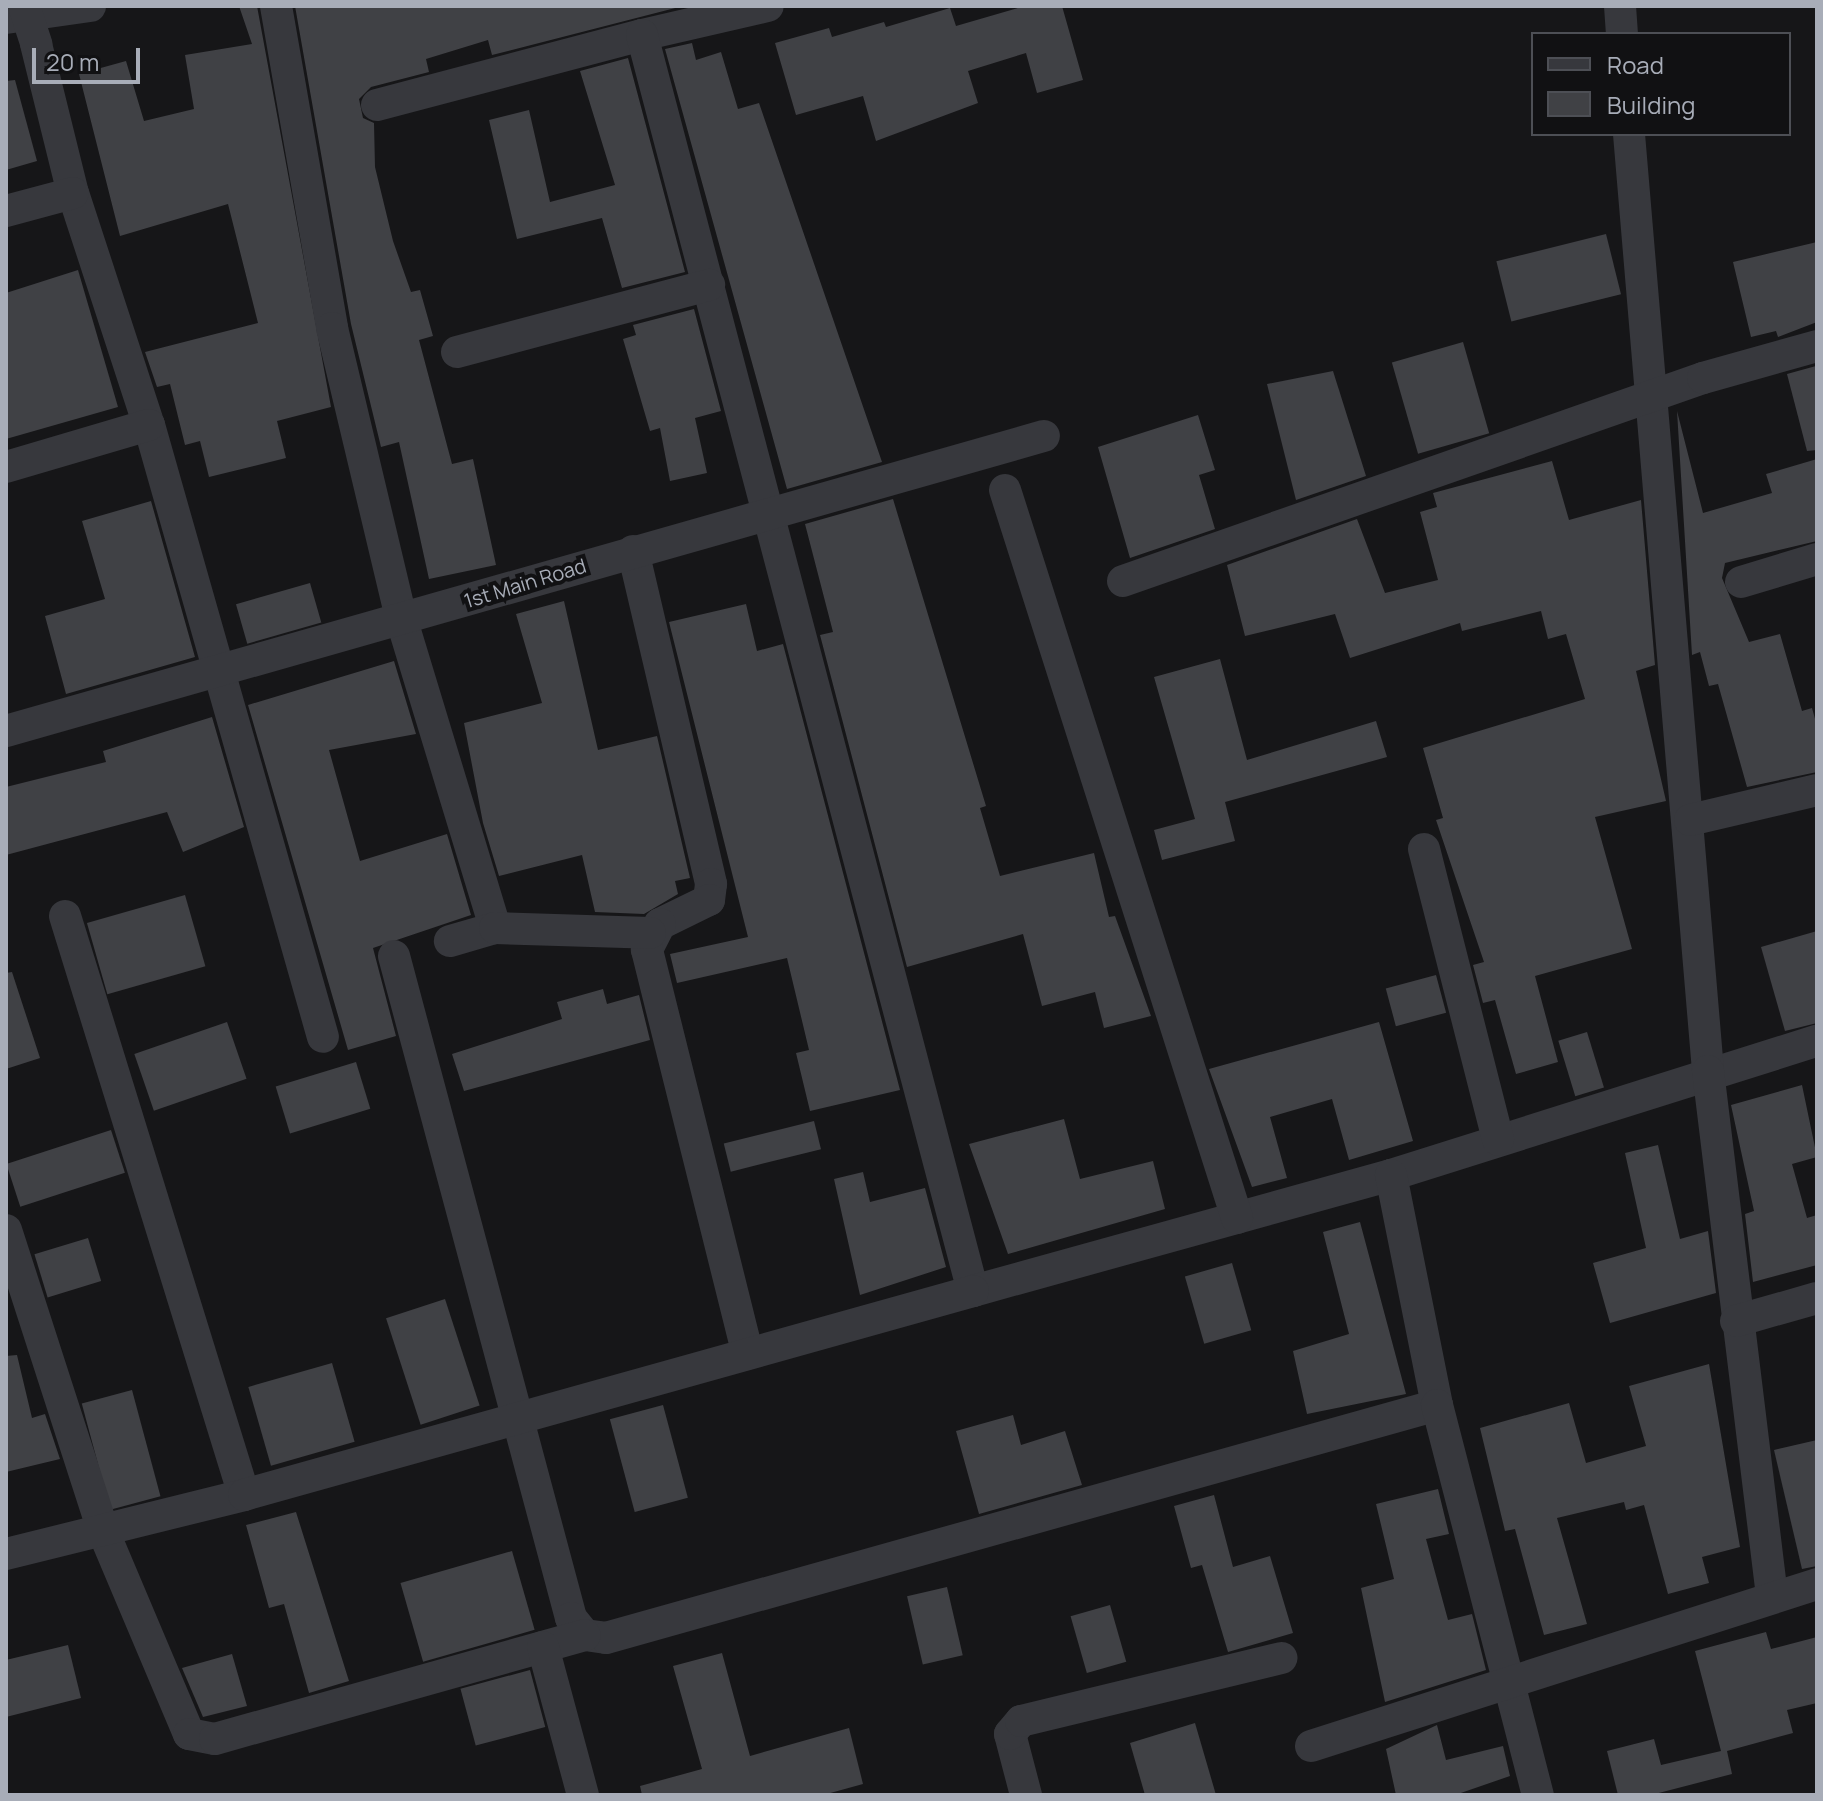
<!DOCTYPE html>
<style>
body{margin:0}
#map{position:relative;width:1823px;height:1801px;overflow:hidden;background:#161618;font-family:Manrope,sans-serif}
div>[style]{position:absolute}
[style*='--x']{left:calc(var(--x)*1px);top:calc(var(--y)*1px);width:calc(var(--w)*1px);rotate:calc(var(--a)*1deg)}
.building>*{inset:0;background:#404145;transform-origin:0 0}
.street>*{height:32px;margin:-16px;padding:0 16px;transform-origin:16px;border-radius:16px;background:#37383d}
.street-bridge>*{height:32px;margin:-16px;padding:0 16px;transform-origin:16px;border-radius:16px;background:#37383d}
span{translate:-50% -50%;white-space:nowrap;text-align:center;line-height:1.15;-webkit-text-stroke:8px #111113;paint-order:stroke}
.street-label{font-size:20px;color:#a8adb8}
.frame{position:absolute;inset:0;border:8px solid #a8adb8;pointer-events:none}
.legend{position:absolute;left:1531px;top:32px;width:260px;height:104px;box-sizing:border-box;background:#111113;border:2px solid #4d4f55;margin:0;padding:10px 14px;list-style:none;font-size:24px;color:#a8adb8}
.legend li{display:flex;align-items:center;gap:16px;height:40px}
.legend b{width:40px;border:2px solid #4d4f55}
.scale{position:absolute;left:32px;top:48px;width:108px;height:36px;box-sizing:border-box;border:4px solid #a8adb8;border-top:0;padding-left:10px;font-size:24px;line-height:28px;white-space:nowrap;color:#a8adb8;-webkit-text-stroke:6px #111113;paint-order:stroke}
</style>
<div id="map">
<div class="building">
<div style="clip-path:polygon(239px 6px,257px 6px,331px 407px,277px 421px,286px 458px,209px 477px,200px 441px,185px 445px,170px 384px,157px 387px,145px 352px,258px 323px,228px 204px,120px 236px,79px 74px,126px 61px,144px 121px,194px 109px,185px 55px,252px 44px)"></div>
<div style="clip-path:polygon(295px 6px,683px 6px,492px 55px,488px 40px,426px 59px,429px 72px,371px 87px,359px 99px,363px 118px,374px 123px,375px 167px,393px 241px,411px 292px,420px 290px,433px 336px,419px 340px,452px 464px,473px 459px,496px 565px,429px 579px,399px 442px,381px 447px,351px 324px)"></div>
<div style="clip-path:polygon(1025px 6px,1062px 6px,1083px 80px,1037px 93px,1026px 53px,968px 71px,978px 103px,876px 141px,863px 96px,796px 115px,775px 43px,829px 28px,832px 37px,884px 22px,886px 27px,950px 8px,956px 26px)"></div>
<div style="clip-path:polygon(692px 43px,696px 60px,721px 52px,738px 109px,759px 103px,882px 462px,787px 489px,665px 49px)"></div>
<div style="clip-path:polygon(628px 58px,685px 272px,622px 288px,602px 218px,517px 239px,489px 120px,529px 110px,550px 202px,615px 185px,580px 71px)"></div>
<div style="clip-path:polygon(15px 80px,37px 161px,6px 170px,6px 81px)"></div>
<div style="left:1606px;top:234px;width:62px;height:113px;rotate:76deg"></div>
<div style="clip-path:polygon(1817px 242px,1817px 322px,1778px 337px,1776px 331px,1751px 337px,1733px 262px)"></div>
<div style="clip-path:polygon(78px 270px,118px 407px,6px 439px,6px 293px)"></div>
<div style="clip-path:polygon(694px 309px,721px 411px,695px 418px,707px 473px,670px 481px,660px 428px,650px 431px,623px 339px,636px 335px,633px 325px)"></div>
<div style="left:1463px;top:342px;width:95px;height:74px;rotate:74deg"></div>
<div style="clip-path:polygon(1816px 366px,1817px 450px,1807px 451px,1787px 374px)"></div>
<div style="clip-path:polygon(1333px 371px,1366px 476px,1296px 500px,1267px 384px)"></div>
<div style="clip-path:polygon(1677px 411px,1703px 513px,1772px 493px,1766px 474px,1817px 459px,1817px 541px,1725px 563px,1722px 578px,1749px 642px,1780px 634px,1802px 711px,1812px 708px,1817px 726px,1817px 772px,1747px 787px,1718px 684px,1709px 686px,1700px 652px,1692px 655px)"></div>
<div style="clip-path:polygon(1198px 415px,1215px 470px,1199px 475px,1215px 529px,1130px 558px,1098px 447px)"></div>
<div style="clip-path:polygon(1552px 461px,1569px 520px,1641px 500px,1655px 665px,1636px 671px,1666px 801px,1595px 817px,1632px 949px,1535px 976px,1558px 1062px,1516px 1074px,1495px 1000px,1483px 1003px,1473px 965px,1484px 962px,1436px 820px,1443px 818px,1423px 748px,1585px 699px,1566px 634px,1548px 639px,1541px 611px,1462px 631px,1460px 623px,1350px 658px,1335px 614px,1245px 636px,1227px 565px,1357px 519px,1385px 593px,1438px 580px,1420px 512px,1437px 507px,1433px 493px)"></div>
<div style="clip-path:polygon(893px 499px,986px 806px,980px 808px,1000px 876px,1094px 853px,1109px 917px,1115px 916px,1151px 1016px,1104px 1028px,1095px 992px,1042px 1006px,1023px 934px,907px 967px,820px 635px,833px 632px,805px 524px)"></div>
<div style="clip-path:polygon(151px 501px,195px 657px,66px 694px,45px 616px,105px 599px,82px 521px)"></div>
<div style="left:310px;top:583px;width:41px;height:77px;rotate:74deg"></div>
<div style="clip-path:polygon(564px 601px,598px 750px,657px 736px,690px 878px,675px 881px,678px 894px,644px 914px,595px 912px,582px 855px,499px 876px,483px 823px,464px 723px,542px 703px,516px 614px)"></div>
<div style="clip-path:polygon(746px 604px,757px 651px,783px 644px,900px 1090px,810px 1111px,796px 1053px,809px 1050px,787px 958px,677px 983px,670px 954px,748px 937px,669px 622px)"></div>
<div style="clip-path:polygon(1220px 659px,1247px 760px,1376px 721px,1387px 757px,1225px 802px,1235px 841px,1162px 860px,1154px 830px,1195px 819px,1154px 677px)"></div>
<div style="clip-path:polygon(394px 661px,416px 734px,329px 750px,360px 861px,447px 834px,471px 915px,373px 948px,396px 1036px,348px 1050px,248px 705px)"></div>
<div style="clip-path:polygon(212px 717px,244px 827px,183px 852px,167px 812px,6px 855px,6px 787px,106px 762px,103px 751px)"></div>
<div style="left:185px;top:895px;width:74px;height:102px;rotate:74deg"></div>
<div style="clip-path:polygon(1817px 931px,1817px 1023px,1785px 1031px,1761px 947px)"></div>
<div style="clip-path:polygon(12px 972px,40px 1058px,6px 1069px,6px 973px)"></div>
<div style="left:1436px;top:975px;width:39px;height:52px;rotate:75deg"></div>
<div style="clip-path:polygon(603px 989px,607px 1004px,639px 995px,650px 1040px,464px 1091px,452px 1054px,562px 1019px,557px 1002px)"></div>
<div style="left:227px;top:1022px;width:60px;height:98px;rotate:71deg"></div>
<div style="clip-path:polygon(1379px 1022px,1413px 1141px,1349px 1160px,1332px 1099px,1270px 1117px,1287px 1178px,1252px 1187px,1209px 1069px)"></div>
<div style="left:1587px;top:1032px;width:58px;height:30px;rotate:73deg"></div>
<div style="left:356px;top:1062px;width:49px;height:84px;rotate:73deg"></div>
<div style="clip-path:polygon(1802px 1085px,1817px 1157px,1792px 1164px,1807px 1218px,1817px 1215px,1817px 1265px,1753px 1282px,1745px 1214px,1754px 1211px,1731px 1105px)"></div>
<div style="clip-path:polygon(1064px 1119px,1080px 1179px,1153px 1161px,1165px 1209px,1008px 1254px,969px 1144px)"></div>
<div style="left:814px;top:1121px;width:29px;height:93px;rotate:76deg"></div>
<div style="left:111px;top:1130px;width:45px;height:110px;rotate:72deg"></div>
<div style="clip-path:polygon(1658px 1145px,1680px 1239px,1708px 1231px,1716px 1293px,1610px 1323px,1593px 1263px,1646px 1248px,1625px 1153px)"></div>
<div style="clip-path:polygon(863px 1172px,870px 1202px,925px 1188px,946px 1267px,860px 1295px,834px 1179px)"></div>
<div style="clip-path:polygon(1360px 1222px,1406px 1394px,1307px 1414px,1293px 1351px,1349px 1334px,1323px 1232px)"></div>
<div style="left:88px;top:1238px;width:45px;height:56px;rotate:73deg"></div>
<div style="left:1232px;top:1263px;width:70px;height:49px;rotate:74deg"></div>
<div style="left:445px;top:1299px;width:112px;height:62px;rotate:72deg"></div>
<div style="clip-path:polygon(17px 1355px,32px 1418px,45px 1414px,60px 1459px,6px 1472px,6px 1356px)"></div>
<div style="left:332px;top:1363px;width:82px;height:87px;rotate:74deg"></div>
<div style="clip-path:polygon(1709px 1364px,1740px 1547px,1702px 1557px,1709px 1583px,1668px 1594px,1644px 1505px,1626px 1510px,1624px 1502px,1557px 1518px,1587px 1624px,1544px 1635px,1515px 1529px,1505px 1531px,1480px 1428px,1569px 1403px,1586px 1463px,1646px 1446px,1629px 1386px)"></div>
<div style="left:132px;top:1390px;width:110px;height:52px;rotate:75deg"></div>
<div style="left:663px;top:1405px;width:96px;height:55px;rotate:75deg"></div>
<div style="clip-path:polygon(1013px 1415px,1021px 1445px,1065px 1431px,1082px 1485px,979px 1514px,956px 1431px)"></div>
<div style="clip-path:polygon(1817px 1440px,1817px 1566px,1802px 1569px,1774px 1450px)"></div>
<div style="clip-path:polygon(1438px 1489px,1449px 1534px,1426px 1539px,1448px 1620px,1472px 1614px,1486px 1670px,1385px 1702px,1361px 1588px,1394px 1579px,1376px 1504px)"></div>
<div style="clip-path:polygon(1214px 1495px,1233px 1567px,1270px 1556px,1293px 1633px,1228px 1652px,1202px 1565px,1191px 1568px,1174px 1506px)"></div>
<div style="clip-path:polygon(296px 1512px,349px 1681px,309px 1693px,284px 1604px,269px 1608px,246px 1525px)"></div>
<div style="left:512px;top:1551px;width:82px;height:116px;rotate:74deg"></div>
<div style="left:947px;top:1587px;width:70px;height:41px;rotate:77deg"></div>
<div style="left:1110px;top:1605px;width:59px;height:41px;rotate:74deg"></div>
<div style="clip-path:polygon(1766px 1632px,1771px 1649px,1817px 1637px,1817px 1703px,1787px 1710px,1793px 1733px,1727px 1751px,1732px 1774px,1651px 1795px,1618px 1795px,1607px 1751px,1654px 1739px,1661px 1765px,1721px 1751px,1695px 1651px)"></div>
<div style="clip-path:polygon(68px 1645px,81px 1698px,6px 1717px,6px 1660px)"></div>
<div style="clip-path:polygon(722px 1653px,750px 1756px,849px 1728px,863px 1784px,823px 1795px,642px 1795px,640px 1786px,702px 1769px,673px 1666px)"></div>
<div style="clip-path:polygon(232px 1654px,247px 1706px,203px 1717px,182px 1668px)"></div>
<div style="left:530px;top:1670px;width:59px;height:72px;rotate:75deg"></div>
<div style="clip-path:polygon(1195px 1723px,1216px 1795px,1145px 1795px,1130px 1743px)"></div>
<div style="clip-path:polygon(1437px 1725px,1446px 1760px,1503px 1746px,1510px 1776px,1455px 1795px,1396px 1795px,1386px 1749px)"></div>
</div>
<div class="street">
<div style="--x:276;--y:6;--w:327;--a:80.1"></div>
<div style="--x:332;--y:328;--w:301;--a:76.6"></div>
<div style="--x:402;--y:621;--w:321;--a:73.1"></div>
<div style="--x:495;--y:928;--w:47;--a:163.9"></div>
<div style="--x:1620;--y:6;--w:28;--a:86"></div>
<div style="--x:6;--y:18;--w:85;--a:-8.1"></div>
<div style="--x:642;--y:35;--w:129;--a:-13"></div>
<div style="--x:36;--y:44;--w:154;--a:76.1"></div>
<div style="--x:73;--y:193;--w:244;--a:71.9"></div>
<div style="--x:149;--y:425;--w:636;--a:74.13"></div>
<div style="--x:377;--y:105;--w:274;--a:-14.8"></div>
<div style="--x:642;--y:35;--w:1299;--a:75.24"></div>
<div style="--x:973;--y:1291;--w:434;--a:-15.5"></div>
<div style="--x:1391;--y:1175;--w:447;--a:-17.5"></div>
<div style="--x:1629;--y:134;--w:940;--a:85.18"></div>
<div style="--x:1708;--y:1071;--w:529;--a:83.05"></div>
<div style="--x:6;--y:211;--w:69;--a:-15"></div>
<div style="--x:457;--y:352;--w:261;--a:-14.9"></div>
<div style="--x:6;--y:467;--w:149;--a:-16.4"></div>
<div style="--x:1005;--y:490;--w:764;--a:72.32"></div>
<div style="--x:633;--y:551;--w:342;--a:76.8"></div>
<div style="--x:711;--y:884;--w:16;--a:97"></div>
<div style="--x:709;--y:900;--w:55;--a:153.9"></div>
<div style="--x:660;--y:924;--w:29;--a:117"></div>
<div style="--x:647;--y:950;--w:416;--a:76"></div>
<div style="--x:1123;--y:581;--w:614;--a:-19.29"></div>
<div style="--x:1703;--y:378;--w:118;--a:-15.7"></div>
<div style="--x:1741;--y:582;--w:79;--a:-16.8"></div>
<div style="--x:6;--y:731;--w:1079;--a:-15.87"></div>
<div style="--x:1690;--y:820;--w:130;--a:-13.3"></div>
<div style="--x:1424;--y:849;--w:300;--a:75.7"></div>
<div style="--x:65;--y:916;--w:606;--a:72.82"></div>
<div style="--x:495;--y:928;--w:155;--a:1.8"></div>
<div style="--x:394;--y:956;--w:685;--a:75.03"></div>
<div style="--x:571;--y:1618;--w:22;--a:51"></div>
<div style="--x:585;--y:1635;--w:21;--a:8"></div>
<div style="--x:606;--y:1638;--w:863;--a:-15.66"></div>
<div style="--x:1391;--y:1175;--w:235;--a:78.7"></div>
<div style="--x:1437;--y:1405;--w:403;--a:75.5"></div>
<div style="--x:6;--y:1230;--w:318;--a:72.1"></div>
<div style="--x:104;--y:1533;--w:218;--a:67.1"></div>
<div style="--x:189;--y:1734;--w:26;--a:11"></div>
<div style="--x:215;--y:1739;--w:384;--a:-15.7"></div>
<div style="--x:1736;--y:1321;--w:84;--a:-15.9"></div>
<div style="--x:6;--y:1554;--w:245;--a:-13.9"></div>
<div style="--x:244;--y:1495;--w:757;--a:-15.63"></div>
<div style="--x:543;--y:1647;--w:153;--a:74.9"></div>
<div style="--x:1311;--y:1746;--w:531;--a:-17.75"></div>
<div style="--x:1026;--y:1795;--w:63;--a:-104.7"></div>
<div style="--x:1010;--y:1734;--w:17;--a:-50"></div>
<div style="--x:1021;--y:1721;--w:268;--a:-13.6"></div>
</div>
<div class="street-bridge">
<div style="--x:24;--y:6;--w:40;--a:72"></div>
</div>
<div class="street-label">
<span style="left:525px;top:583px;rotate:-17deg">1st Main Road</span>
</div>
<div class="frame"></div>
<ul class="legend">
<li><b style="height:10px;background:#37383d"></b>Road</li>
<li><b style="height:22px;background:#404145"></b>Building</li>
</ul>
<div class="scale">20 m</div>
</div>
